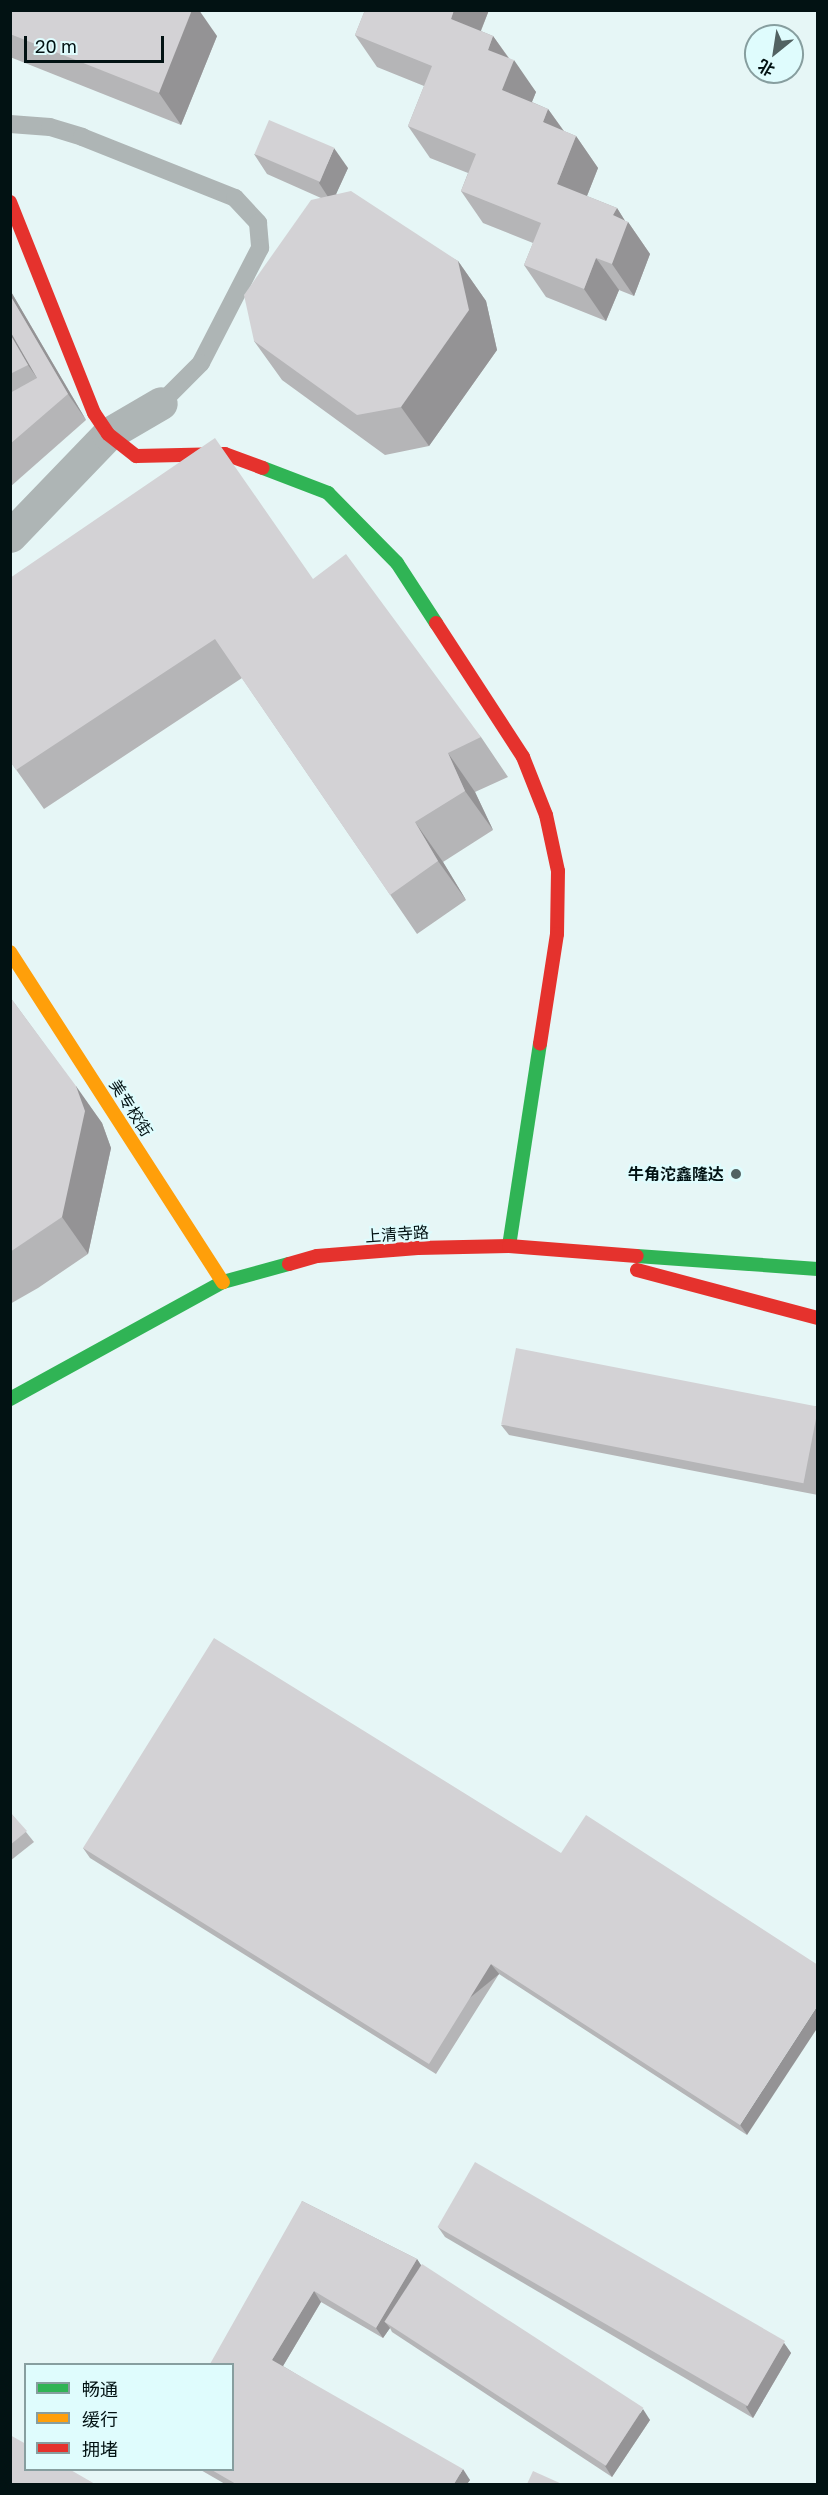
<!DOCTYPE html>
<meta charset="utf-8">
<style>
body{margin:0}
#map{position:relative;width:828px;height:2495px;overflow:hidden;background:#e6f6f6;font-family:"Golos Text","Noto Sans SC",sans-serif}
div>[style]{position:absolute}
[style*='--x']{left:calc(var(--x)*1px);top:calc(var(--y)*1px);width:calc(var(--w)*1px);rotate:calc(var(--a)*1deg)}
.lane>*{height:18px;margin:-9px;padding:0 9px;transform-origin:9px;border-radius:9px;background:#aeb5b5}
.street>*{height:33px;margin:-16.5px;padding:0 16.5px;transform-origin:16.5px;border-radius:16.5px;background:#aeb5b5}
.fast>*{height:14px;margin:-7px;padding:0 7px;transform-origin:7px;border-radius:7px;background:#30b455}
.slow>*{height:14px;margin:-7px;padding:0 7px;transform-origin:7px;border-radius:7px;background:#ff9f0a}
.jam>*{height:14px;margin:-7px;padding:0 7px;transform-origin:7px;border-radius:7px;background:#e5322d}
.wall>*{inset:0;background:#b5b5b7}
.shaded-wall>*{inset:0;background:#949395;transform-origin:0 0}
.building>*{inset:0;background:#d3d2d5;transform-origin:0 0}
.dots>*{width:16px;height:16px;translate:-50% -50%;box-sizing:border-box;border:3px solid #dffcfd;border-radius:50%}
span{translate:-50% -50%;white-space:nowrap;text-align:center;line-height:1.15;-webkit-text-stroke:4.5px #dffcfd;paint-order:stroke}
.street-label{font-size:16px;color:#021213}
.poi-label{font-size:16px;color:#021213;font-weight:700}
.right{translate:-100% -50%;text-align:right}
.frame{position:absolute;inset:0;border:12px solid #021213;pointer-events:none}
.legend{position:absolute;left:24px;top:2363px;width:210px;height:108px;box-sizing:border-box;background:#dffcfd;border:2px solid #879e9f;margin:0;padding:8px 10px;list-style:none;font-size:18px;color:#021213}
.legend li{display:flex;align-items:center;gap:12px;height:30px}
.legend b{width:30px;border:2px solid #879e9f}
.north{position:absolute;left:744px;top:24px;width:60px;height:60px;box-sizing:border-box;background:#dffcfd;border:2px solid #879e9f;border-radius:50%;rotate:210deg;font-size:16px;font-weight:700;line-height:24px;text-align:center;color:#021213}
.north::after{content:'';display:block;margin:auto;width:21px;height:27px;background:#526262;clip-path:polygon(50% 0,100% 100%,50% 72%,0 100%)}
.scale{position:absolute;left:24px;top:36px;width:140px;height:27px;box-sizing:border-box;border:3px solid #021213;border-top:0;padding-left:8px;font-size:18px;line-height:21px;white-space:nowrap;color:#021213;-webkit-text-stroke:4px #dffcfd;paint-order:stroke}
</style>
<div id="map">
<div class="lane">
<div style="--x:10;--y:124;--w:40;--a:4.3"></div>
<div style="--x:50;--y:127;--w:34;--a:17"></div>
<div style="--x:82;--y:137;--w:165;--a:21.7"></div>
<div style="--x:235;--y:198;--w:34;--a:47"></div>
<div style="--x:258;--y:223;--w:25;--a:85"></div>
<div style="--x:260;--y:248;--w:129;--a:117.2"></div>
<div style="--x:201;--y:363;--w:57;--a:135"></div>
</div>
<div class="street">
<div style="--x:10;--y:536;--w:141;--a:-46.1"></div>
<div style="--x:108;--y:434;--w:61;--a:-30.3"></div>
</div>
<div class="fast">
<div style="--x:263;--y:468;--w:70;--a:21"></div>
<div style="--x:328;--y:493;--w:98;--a:45.4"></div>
<div style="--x:397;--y:563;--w:72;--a:57"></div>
<div style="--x:509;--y:1246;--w:204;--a:-81.3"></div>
<div style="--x:637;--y:1256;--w:181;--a:4.1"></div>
<div style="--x:10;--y:1399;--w:243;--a:-28.8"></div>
<div style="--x:223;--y:1282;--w:68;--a:-15.3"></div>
</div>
<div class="slow">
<div style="--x:10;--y:952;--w:393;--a:57.2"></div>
</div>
<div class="jam">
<div style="--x:10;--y:202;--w:227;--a:68.3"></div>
<div style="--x:94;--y:413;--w:25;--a:56"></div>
<div style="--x:108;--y:434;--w:36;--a:38"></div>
<div style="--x:136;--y:456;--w:89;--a:-1.3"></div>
<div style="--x:225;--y:454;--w:40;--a:20.2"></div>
<div style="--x:436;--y:623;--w:160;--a:57"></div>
<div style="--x:523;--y:757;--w:62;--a:68.4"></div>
<div style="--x:546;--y:815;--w:57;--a:77.9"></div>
<div style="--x:558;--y:871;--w:63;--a:90.9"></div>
<div style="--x:557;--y:934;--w:111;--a:98.8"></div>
<div style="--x:289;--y:1264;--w:29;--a:-16"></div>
<div style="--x:317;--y:1256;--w:101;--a:-4.5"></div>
<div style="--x:418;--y:1248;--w:91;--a:-1.3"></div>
<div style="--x:509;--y:1246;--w:128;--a:4.5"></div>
<div style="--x:637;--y:1270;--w:187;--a:14.9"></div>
</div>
<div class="wall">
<div style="clip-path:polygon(10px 10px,217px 36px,181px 125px,10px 57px)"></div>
<div style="clip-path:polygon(365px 10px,489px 10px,481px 31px,493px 36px,509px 58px,536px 92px,532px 102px,548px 109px,564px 131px,576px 136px,598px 168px,587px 196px,617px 208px,625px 221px,628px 222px,650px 254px,634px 296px,619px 290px,606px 321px,546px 297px,524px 265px,533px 243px,483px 223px,461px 191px,468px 173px,430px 158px,408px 126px,424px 86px,377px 67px,355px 35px)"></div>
<div style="clip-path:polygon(254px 154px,348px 168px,336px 194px,458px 261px,486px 301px,497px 350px,429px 446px,385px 455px,282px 380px,254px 341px,321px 198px,267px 174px)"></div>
<div style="clip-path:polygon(10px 290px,86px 420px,10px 487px)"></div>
<div style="clip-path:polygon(313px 579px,481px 737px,508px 777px,475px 792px,493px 830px,443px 862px,466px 900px,417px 934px,242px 678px,44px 809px,10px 761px)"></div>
<div style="clip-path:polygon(10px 997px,102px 1123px,111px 1148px,88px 1254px,38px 1288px,10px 1304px)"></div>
<div style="clip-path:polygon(818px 1406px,818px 1495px,509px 1435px,501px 1425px)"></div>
<div style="clip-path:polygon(10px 1812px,34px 1842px,10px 1861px)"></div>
<div style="clip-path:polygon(83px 1848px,561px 1853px,747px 2135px,499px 1974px,436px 2074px,90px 1858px)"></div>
<div style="clip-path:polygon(302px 2201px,417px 2259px,421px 2265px,650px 2420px,612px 2477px,392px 2332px,390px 2328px,383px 2338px,321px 2302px,283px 2366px,470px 2480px,467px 2484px,225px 2484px,199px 2469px,232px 2469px)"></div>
<div style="clip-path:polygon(438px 2227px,784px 2343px,791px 2353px,753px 2418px,445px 2237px)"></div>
</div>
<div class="shaded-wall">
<div style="clip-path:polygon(178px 10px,199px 10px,217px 36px,181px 125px,159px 93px)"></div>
<div style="clip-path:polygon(454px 10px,489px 10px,473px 50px,451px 19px)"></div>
<div style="clip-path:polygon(493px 36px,512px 63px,514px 60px,536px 92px,524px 121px,502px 90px,488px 50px)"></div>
<div style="clip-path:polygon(548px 109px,570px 140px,543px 122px)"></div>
<div style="clip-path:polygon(576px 136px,598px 168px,579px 216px,557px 184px)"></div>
<div style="clip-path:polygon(334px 148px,348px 168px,332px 203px,319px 183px)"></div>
<div style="clip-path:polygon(617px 208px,627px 224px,628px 222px,650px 254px,634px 296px,612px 264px,613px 215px)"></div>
<div style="clip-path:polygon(596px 258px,619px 290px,606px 321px,584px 289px)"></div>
<div style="clip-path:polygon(458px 261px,486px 301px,497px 350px,429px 446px,401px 407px)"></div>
<div style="clip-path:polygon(10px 290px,86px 420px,68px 394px,10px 295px)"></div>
<div style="clip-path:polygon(10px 325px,56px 405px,28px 365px,10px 334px)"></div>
<div style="clip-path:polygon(448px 753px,475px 792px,493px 830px,465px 791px)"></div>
<div style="clip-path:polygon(415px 822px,443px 862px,466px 900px,438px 861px)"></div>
<div style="clip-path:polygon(76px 1086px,102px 1123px,111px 1148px,88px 1254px,62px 1217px)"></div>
<div style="left:491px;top:1964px;width:13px;height:118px;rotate:51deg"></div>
<div style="clip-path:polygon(818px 2005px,818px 2027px,747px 2135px,740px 2125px)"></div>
<div style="clip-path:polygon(417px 2259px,424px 2270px,385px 2322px,390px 2328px,383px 2338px,376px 2328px)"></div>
<div style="clip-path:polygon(314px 2291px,321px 2302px,280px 2371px,272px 2360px)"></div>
<div style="clip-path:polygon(784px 2343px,791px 2353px,753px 2418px,746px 2407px)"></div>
<div style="clip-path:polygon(643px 2409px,650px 2420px,612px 2477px,605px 2466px)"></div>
<div style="clip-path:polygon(463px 2469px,470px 2480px,467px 2484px,454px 2484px)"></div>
</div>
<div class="building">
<div style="clip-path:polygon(10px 10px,192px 10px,159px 93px,10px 34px)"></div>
<div style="clip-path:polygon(365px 10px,454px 10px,451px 19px,493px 36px,488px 50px,514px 60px,502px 90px,548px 109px,543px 122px,576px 136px,557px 184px,617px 208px,613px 215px,628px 222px,612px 264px,596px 258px,584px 289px,524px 265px,541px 223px,461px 191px,476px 154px,408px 126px,432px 66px,355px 35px)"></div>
<div style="left:269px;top:120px;width:71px;height:37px;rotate:23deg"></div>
<div style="clip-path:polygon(351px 191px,458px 261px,469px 310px,401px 407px,357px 415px,254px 341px,244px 295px,311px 200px)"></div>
<div style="clip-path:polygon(10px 295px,68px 394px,10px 444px,10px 393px,37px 378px,10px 331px)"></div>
<div style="clip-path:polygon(10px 334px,28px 365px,10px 374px)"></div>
<div style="clip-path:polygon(215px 438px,313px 579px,346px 554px,481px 737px,448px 753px,465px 791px,415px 822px,438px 861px,390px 895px,215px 639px,16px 770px,10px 761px,10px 578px)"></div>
<div style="clip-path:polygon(10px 997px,76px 1086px,85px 1111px,62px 1217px,10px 1252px)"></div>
<div style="left:516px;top:1348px;width:308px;height:78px;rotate:11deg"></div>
<div style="clip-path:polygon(214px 1638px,561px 1853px,586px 1815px,818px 1965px,818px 2005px,740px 2125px,491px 1964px,429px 2064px,83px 1848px)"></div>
<div style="clip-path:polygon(10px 1812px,27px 1831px,10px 1845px)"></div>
<div style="left:475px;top:2162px;width:358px;height:75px;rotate:30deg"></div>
<div style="clip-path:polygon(302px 2201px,417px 2259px,376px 2328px,314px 2291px,272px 2360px,463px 2469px,454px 2484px,236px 2484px,210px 2469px,232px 2469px,232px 2364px,210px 2364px)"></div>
<div style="left:422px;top:2264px;width:264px;height:69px;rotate:33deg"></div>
<div style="clip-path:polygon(10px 2435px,26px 2444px,26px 2469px,69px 2469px,95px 2484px,10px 2484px)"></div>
<div style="clip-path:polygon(533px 2471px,562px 2484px,527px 2484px)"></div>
</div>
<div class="dots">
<div style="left:736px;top:1174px;background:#526262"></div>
</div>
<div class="street-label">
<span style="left:131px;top:1108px;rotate:57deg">美专校街</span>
<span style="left:397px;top:1234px;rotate:-4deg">上清寺路</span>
</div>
<div class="poi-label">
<span class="right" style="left:724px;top:1174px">牛角沱鑫隆达</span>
</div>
<div class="frame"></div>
<ul class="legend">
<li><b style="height:8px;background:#30b455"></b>畅通</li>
<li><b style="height:8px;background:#ff9f0a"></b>缓行</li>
<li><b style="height:8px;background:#e5322d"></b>拥堵</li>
</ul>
<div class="north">北</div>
<div class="scale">20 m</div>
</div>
